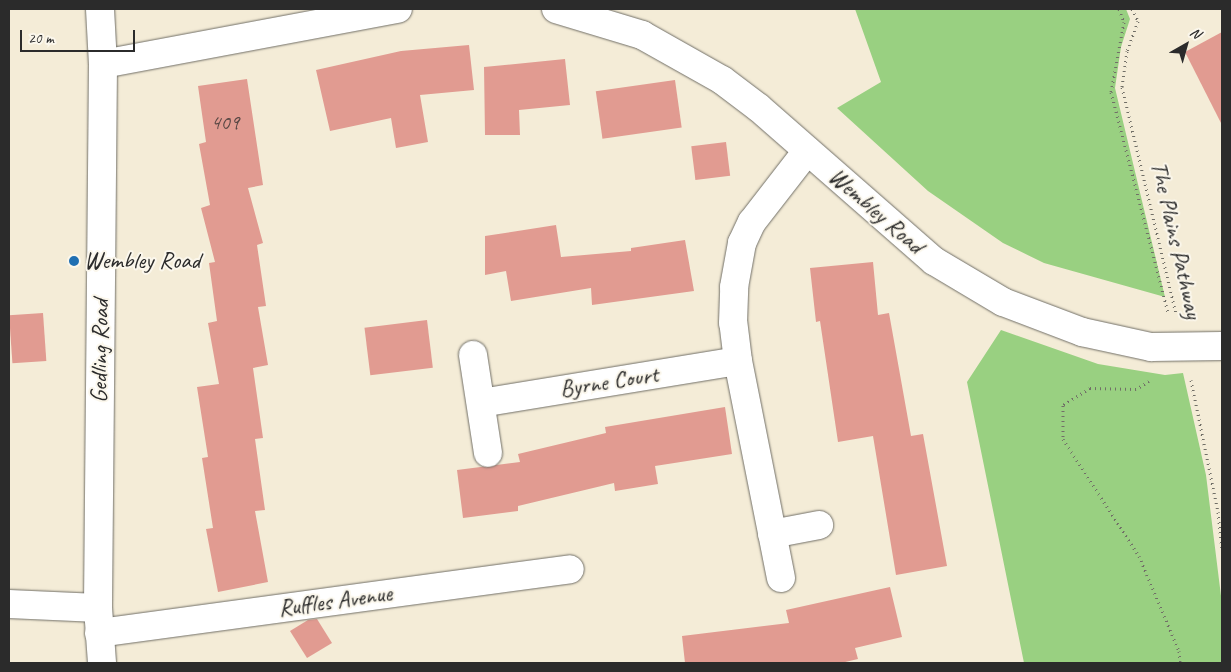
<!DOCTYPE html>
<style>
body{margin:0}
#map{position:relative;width:1231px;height:672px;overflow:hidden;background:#f4ecd7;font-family:Caveat,sans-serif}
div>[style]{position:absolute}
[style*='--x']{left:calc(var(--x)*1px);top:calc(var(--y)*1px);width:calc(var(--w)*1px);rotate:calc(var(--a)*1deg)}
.green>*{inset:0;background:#99d081}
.building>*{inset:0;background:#e19b91;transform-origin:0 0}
.path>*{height:3px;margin-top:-1.5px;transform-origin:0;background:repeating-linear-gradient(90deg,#716f67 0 1px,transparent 0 5px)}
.roads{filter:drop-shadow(0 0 1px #716f67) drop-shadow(0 0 1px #716f67)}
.minor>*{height:28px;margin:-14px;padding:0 14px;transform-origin:14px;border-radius:14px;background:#fff}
.primary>*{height:28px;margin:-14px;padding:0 14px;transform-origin:14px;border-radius:14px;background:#fff}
.dots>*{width:14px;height:14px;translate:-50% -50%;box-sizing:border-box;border:2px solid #fbf7ec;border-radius:50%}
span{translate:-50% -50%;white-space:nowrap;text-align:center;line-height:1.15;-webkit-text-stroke:4px #fbf7ec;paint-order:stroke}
.number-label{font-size:21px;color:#584744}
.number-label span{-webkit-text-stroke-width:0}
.street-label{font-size:24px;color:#2b2b2b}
.poi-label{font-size:24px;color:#2b2b2b}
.left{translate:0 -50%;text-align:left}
.frame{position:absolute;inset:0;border:10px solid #2b2b2b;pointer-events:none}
.north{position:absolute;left:1161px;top:20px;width:50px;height:50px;-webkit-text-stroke:4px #fbf7ec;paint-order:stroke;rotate:38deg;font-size:14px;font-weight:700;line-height:20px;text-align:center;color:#2b2b2b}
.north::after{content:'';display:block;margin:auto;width:18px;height:22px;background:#2b2b2b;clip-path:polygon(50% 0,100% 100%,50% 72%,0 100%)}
.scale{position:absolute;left:20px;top:30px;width:115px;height:22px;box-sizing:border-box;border:2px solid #2b2b2b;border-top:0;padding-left:6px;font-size:15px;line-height:18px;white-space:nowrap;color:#2b2b2b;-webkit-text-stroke:4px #fbf7ec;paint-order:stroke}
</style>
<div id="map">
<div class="green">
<div style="clip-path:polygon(855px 9px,1126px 9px,1130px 19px,1121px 47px,1115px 88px,1165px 297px,1044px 263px,1003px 243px,928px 191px,837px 108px,881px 82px)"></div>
<div style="clip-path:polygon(1001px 330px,1098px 364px,1165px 375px,1183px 373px,1206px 475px,1222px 604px,1222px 663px,1024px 663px,967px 382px)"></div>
</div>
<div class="building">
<div style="clip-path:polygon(1222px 32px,1222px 125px,1185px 52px)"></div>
<div style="clip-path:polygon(469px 45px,474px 90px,420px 95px,428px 142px,396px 148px,391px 118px,330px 131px,316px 70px,401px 51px)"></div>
<div style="clip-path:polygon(565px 59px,570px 105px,519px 110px,520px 135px,485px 135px,484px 67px)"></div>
<div style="clip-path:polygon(247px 79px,263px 185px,248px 188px,263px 243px,257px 245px,266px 306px,258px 307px,268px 365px,253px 368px,263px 438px,255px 439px,265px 510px,255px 511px,268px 582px,218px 592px,206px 529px,213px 528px,202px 458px,208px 457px,197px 387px,219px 384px,208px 323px,217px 321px,209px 263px,215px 262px,201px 208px,210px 205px,199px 144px,206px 142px,198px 86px)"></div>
<div style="left:675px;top:80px;width:48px;height:80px;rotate:82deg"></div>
<div style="left:726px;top:142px;width:34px;height:35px;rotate:83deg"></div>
<div style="clip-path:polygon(556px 225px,561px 257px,631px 251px,631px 248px,685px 240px,694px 291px,592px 305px,591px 288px,511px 301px,506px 271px,485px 275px,485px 236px)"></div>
<div style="clip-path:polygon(873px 262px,878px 315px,889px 313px,911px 436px,923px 434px,947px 566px,896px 575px,873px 436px,838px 442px,820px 321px,816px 322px,810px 268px)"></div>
<div style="left:43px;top:313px;width:48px;height:34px;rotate:86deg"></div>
<div style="left:427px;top:320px;width:48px;height:63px;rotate:83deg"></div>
<div style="clip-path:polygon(725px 407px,732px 454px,655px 466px,658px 484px,615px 491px,614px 483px,518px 506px,518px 511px,463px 518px,457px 470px,520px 462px,518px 454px,606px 433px,605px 427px)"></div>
<div style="clip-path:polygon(890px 587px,902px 637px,855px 648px,858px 659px,841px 663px,685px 663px,682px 636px,789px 623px,786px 610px)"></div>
<div style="clip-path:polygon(317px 619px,332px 643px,307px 658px,290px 631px,308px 620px)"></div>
</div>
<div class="path">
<div style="--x:1119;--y:9;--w:14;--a:69"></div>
<div style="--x:1124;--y:22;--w:71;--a:100.5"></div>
<div style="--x:1111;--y:92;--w:227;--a:75.5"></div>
<div style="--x:1132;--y:9;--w:13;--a:63"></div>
<div style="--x:1138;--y:21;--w:32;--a:110"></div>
<div style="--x:1127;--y:51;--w:36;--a:98"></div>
<div style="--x:1122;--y:87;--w:233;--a:76.6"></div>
<div style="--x:1191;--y:380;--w:135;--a:78.4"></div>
<div style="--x:1218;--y:512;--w:38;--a:84"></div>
<div style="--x:1149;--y:381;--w:15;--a:148"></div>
<div style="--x:1136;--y:389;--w:46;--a:-178.8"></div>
<div style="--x:1090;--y:388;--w:32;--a:148"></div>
<div style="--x:1063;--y:405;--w:34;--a:90"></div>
<div style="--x:1063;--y:439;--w:140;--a:57"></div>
<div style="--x:1139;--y:556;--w:103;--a:67.2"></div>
<div style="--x:1179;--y:651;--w:12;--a:85"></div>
</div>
<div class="roads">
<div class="minor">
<div style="--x:556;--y:9;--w:90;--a:16.8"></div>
<div style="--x:642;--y:35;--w:92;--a:29.4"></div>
<div style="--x:722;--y:80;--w:46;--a:37.1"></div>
<div style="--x:759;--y:108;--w:232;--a:41.2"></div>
<div style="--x:934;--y:261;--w:80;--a:30.7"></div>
<div style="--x:1003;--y:302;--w:85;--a:20.8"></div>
<div style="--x:1082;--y:332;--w:71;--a:12.3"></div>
<div style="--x:1151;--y:347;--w:71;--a:-0.8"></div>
<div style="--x:103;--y:64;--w:300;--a:-10.6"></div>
<div style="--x:473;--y:355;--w:99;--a:81.3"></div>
<div style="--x:481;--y:403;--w:260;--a:-9.3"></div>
<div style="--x:772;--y:534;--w:48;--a:-10.8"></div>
<div style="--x:781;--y:578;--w:221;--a:-101.2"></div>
<div style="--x:738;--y:361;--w:38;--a:-97"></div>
<div style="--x:733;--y:323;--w:36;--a:-88"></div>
<div style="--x:734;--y:287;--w:45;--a:-79.7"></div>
<div style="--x:742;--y:243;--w:23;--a:-65"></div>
<div style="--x:752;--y:222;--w:90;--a:-52.2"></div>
<div style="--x:9;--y:604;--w:89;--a:2.6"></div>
<div style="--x:99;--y:633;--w:475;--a:-7.7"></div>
</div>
<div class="primary">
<div style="--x:100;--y:9;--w:55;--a:86.9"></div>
<div style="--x:103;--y:64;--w:544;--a:90.53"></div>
<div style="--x:98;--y:608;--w:55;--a:85.8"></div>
</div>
</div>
<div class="dots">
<div style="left:74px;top:261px;background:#1f6fb2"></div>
</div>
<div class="number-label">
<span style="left:225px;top:122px">409</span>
</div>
<div class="street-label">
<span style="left:876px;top:211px;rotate:41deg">Wembley Road</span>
<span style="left:1176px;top:240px;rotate:77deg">The Plains Pathway</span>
<span style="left:100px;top:351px;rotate:-89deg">Gedling Road</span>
<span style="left:609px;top:382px;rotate:-9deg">Byrne Court</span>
<span style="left:335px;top:601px;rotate:-8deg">Ruffles Avenue</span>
</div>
<div class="poi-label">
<span class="left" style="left:84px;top:261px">Wembley Road</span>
</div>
<div class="frame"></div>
<div class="north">N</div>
<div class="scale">20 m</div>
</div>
